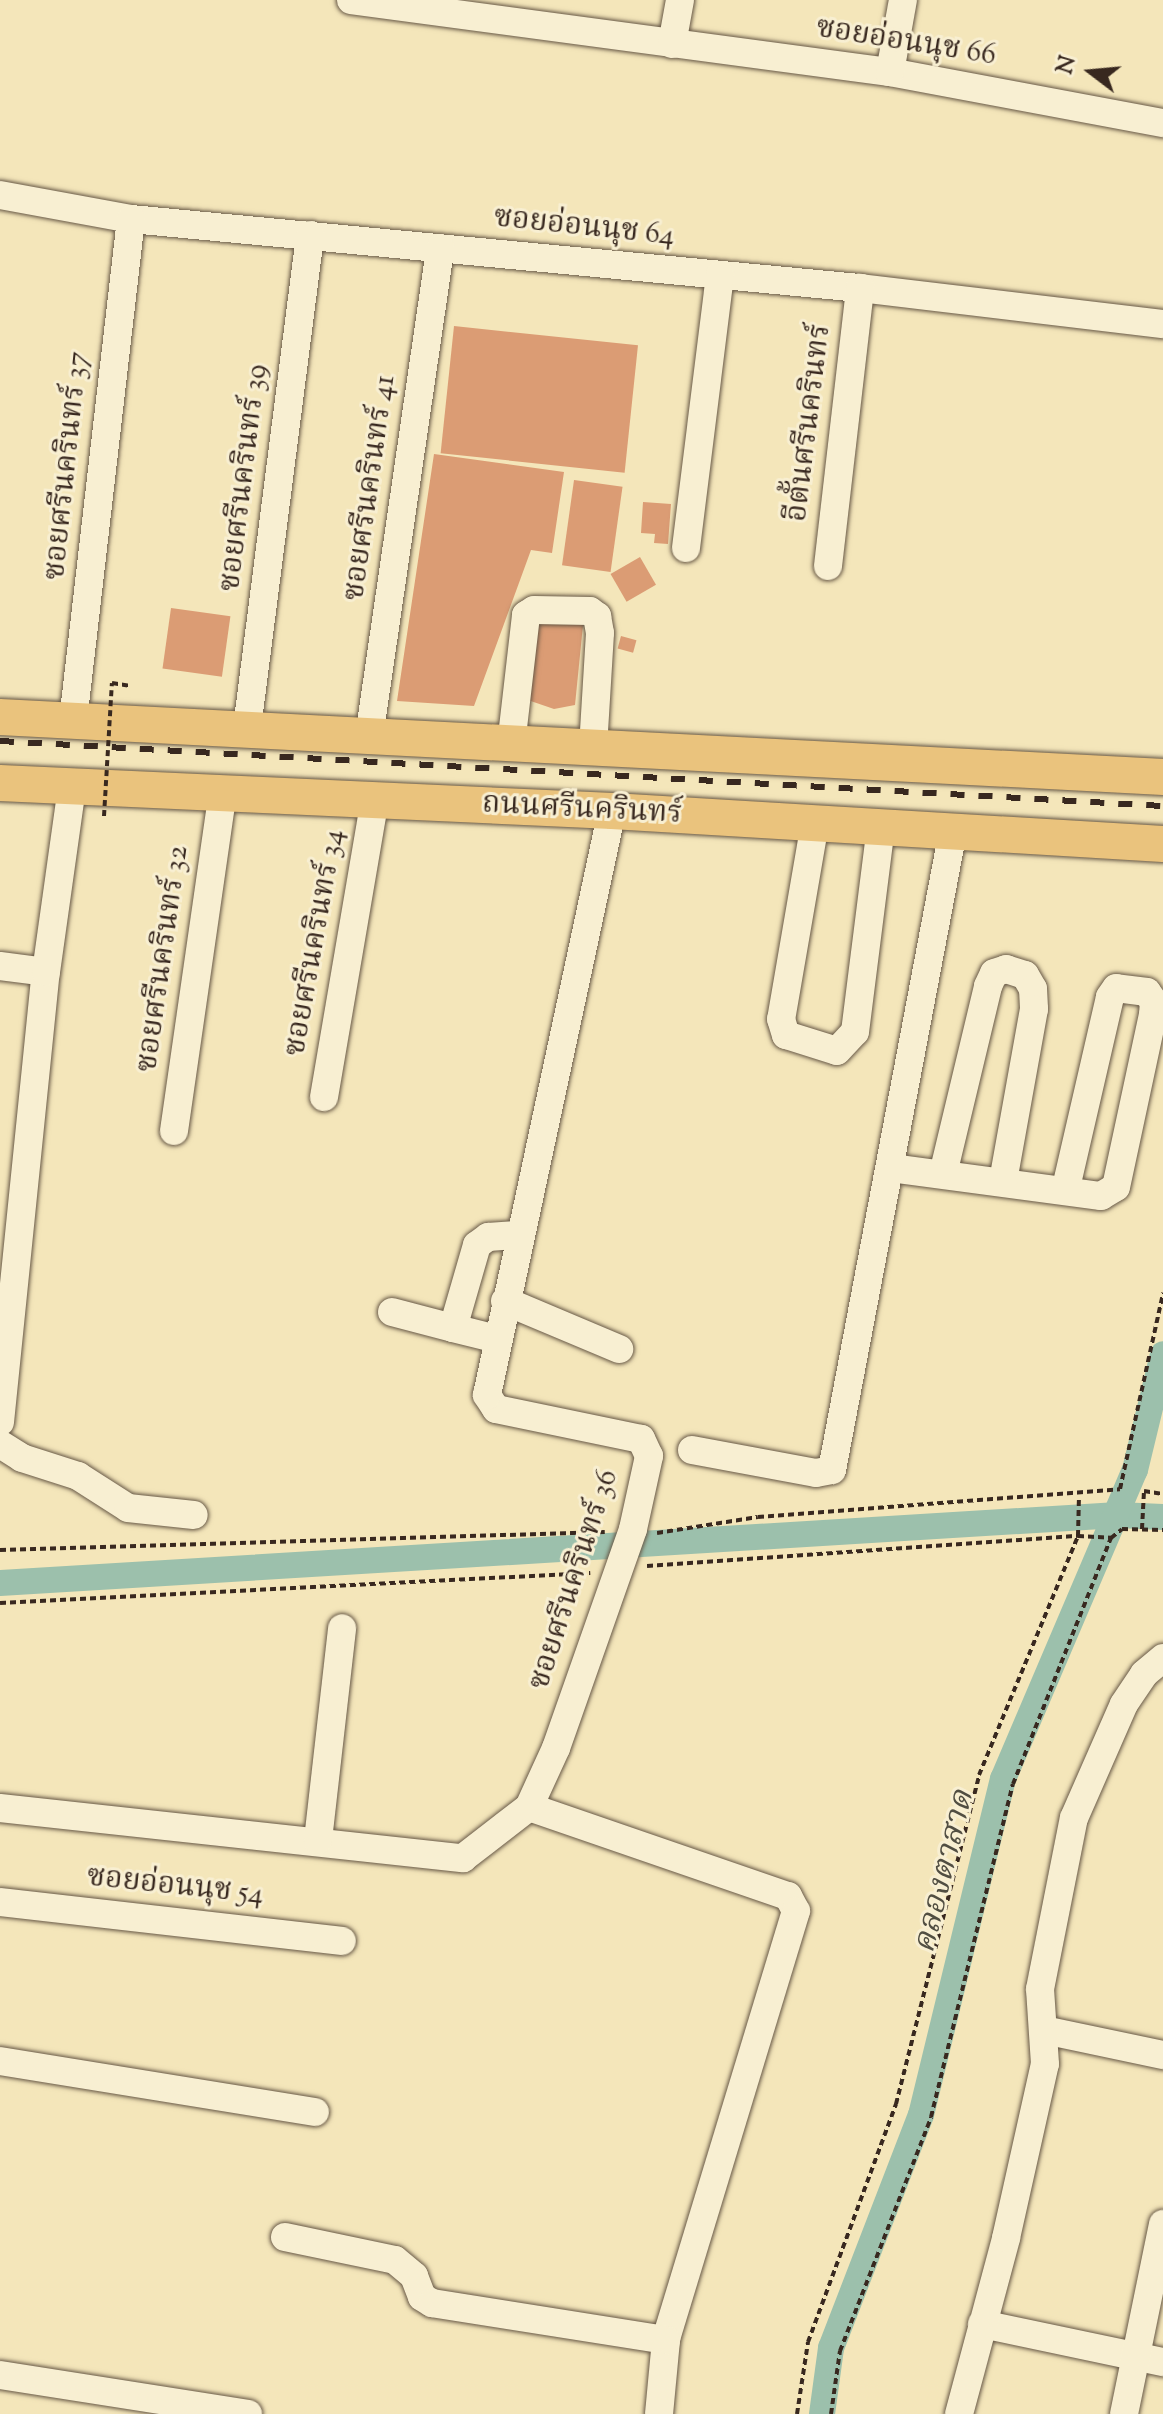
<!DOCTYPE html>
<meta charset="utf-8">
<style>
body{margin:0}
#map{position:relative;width:1163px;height:2414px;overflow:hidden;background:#f4e6ba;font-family:"Sorts Mill Goudy","Noto Serif Thai",serif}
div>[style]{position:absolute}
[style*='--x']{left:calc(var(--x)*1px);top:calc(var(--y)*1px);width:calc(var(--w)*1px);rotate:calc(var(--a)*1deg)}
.canal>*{height:26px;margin:-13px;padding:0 13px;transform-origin:13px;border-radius:13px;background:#9cc0ac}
.building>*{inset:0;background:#db9c74;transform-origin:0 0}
.path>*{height:4px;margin-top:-2px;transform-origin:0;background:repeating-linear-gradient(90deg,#38281f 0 6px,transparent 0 10px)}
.roads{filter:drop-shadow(0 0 2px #675846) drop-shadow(0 0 2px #675846)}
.minor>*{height:28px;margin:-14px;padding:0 14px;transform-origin:14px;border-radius:14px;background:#f8efd2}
.major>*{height:36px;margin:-18px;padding:0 18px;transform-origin:18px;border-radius:18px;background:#eac37d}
.rail>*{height:6px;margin-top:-3px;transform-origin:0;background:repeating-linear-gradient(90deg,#38281f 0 14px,transparent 0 28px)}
.path-bridge>*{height:4px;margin-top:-2px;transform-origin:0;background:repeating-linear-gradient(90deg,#38281f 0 6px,transparent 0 10px)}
span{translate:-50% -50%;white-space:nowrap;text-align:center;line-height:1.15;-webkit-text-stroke:6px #f8efd2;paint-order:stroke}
.street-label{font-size:30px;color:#38281f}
.water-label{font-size:32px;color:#514e42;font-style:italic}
.north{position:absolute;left:1051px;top:32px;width:80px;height:80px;-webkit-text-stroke:6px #f8efd2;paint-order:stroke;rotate:286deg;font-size:22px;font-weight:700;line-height:32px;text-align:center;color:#38281f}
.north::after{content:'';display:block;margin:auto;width:28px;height:36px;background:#38281f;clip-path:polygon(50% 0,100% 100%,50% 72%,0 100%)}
</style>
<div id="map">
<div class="canal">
<div style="--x:0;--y:1583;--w:1120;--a:-3.48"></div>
<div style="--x:1118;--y:1515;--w:45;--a:2.5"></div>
<div style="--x:822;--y:2414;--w:67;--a:-82.2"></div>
<div style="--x:831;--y:2348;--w:250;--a:-68.9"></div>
<div style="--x:921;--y:2115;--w:346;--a:-76.3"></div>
<div style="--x:1003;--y:1779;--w:336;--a:-66.9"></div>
<div style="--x:1135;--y:1470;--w:119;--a:-76.4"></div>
</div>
<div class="building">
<div style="left:454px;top:326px;width:185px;height:128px;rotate:6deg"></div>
<div style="clip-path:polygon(434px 454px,564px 472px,552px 553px,531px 550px,474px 706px,397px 701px)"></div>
<div style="left:574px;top:480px;width:49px;height:86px;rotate:8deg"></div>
<div style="clip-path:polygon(643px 502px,671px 504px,668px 544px,654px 543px,655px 534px,641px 533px)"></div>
<div style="left:640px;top:557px;width:32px;height:34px;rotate:60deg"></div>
<div style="left:171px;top:608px;width:60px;height:61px;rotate:8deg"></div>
<div style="clip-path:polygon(584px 615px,575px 705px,554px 709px,519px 697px,531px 620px)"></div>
<div style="left:621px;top:636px;width:16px;height:13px;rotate:15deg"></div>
</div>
<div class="path">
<div style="--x:112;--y:683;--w:19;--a:9"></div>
<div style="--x:1142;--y:1529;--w:38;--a:-87"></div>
<div style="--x:1144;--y:1491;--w:19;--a:9"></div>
<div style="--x:657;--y:1533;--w:102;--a:-9"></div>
<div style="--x:758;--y:1517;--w:363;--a:-4.4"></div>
<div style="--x:1120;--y:1489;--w:201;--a:-77.6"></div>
<div style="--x:0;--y:1550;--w:605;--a:-1.7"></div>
<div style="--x:647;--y:1566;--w:432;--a:-4"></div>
<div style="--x:1078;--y:1536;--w:33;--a:3"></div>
<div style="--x:0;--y:1603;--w:591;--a:-2.91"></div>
<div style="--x:797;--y:2414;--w:73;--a:-81.3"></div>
<div style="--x:808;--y:2342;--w:254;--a:-69.7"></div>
<div style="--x:896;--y:2104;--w:339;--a:-75.8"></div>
<div style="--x:979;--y:1775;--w:259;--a:-67.5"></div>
<div style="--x:1078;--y:1536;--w:40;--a:-88.6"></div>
<div style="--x:831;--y:2414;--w:64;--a:-81.9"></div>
<div style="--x:840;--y:2351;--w:251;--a:-68.7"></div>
<div style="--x:931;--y:2117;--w:343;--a:-76.2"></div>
<div style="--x:1013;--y:1784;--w:265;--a:-68.3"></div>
<div style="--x:1111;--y:1538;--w:14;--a:-39"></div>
<div style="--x:1122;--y:1529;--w:41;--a:1.4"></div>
</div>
<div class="roads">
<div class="minor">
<div style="--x:351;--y:0;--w:544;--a:7.61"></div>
<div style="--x:890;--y:72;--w:278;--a:10.6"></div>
<div style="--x:672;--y:44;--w:45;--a:-79.7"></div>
<div style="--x:890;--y:72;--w:73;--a:-79.8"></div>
<div style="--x:0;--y:195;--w:133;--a:10.4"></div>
<div style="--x:131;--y:219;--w:732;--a:5.41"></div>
<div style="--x:860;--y:288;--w:305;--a:6.8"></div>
<div style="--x:686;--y:548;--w:275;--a:-82.9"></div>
<div style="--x:828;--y:566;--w:280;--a:-83.4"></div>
<div style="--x:73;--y:721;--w:505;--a:-83.41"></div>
<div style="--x:247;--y:728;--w:497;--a:-82.7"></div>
<div style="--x:369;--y:737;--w:494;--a:-81.7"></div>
<div style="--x:511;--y:745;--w:131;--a:-83.4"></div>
<div style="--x:526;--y:615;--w:9;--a:-32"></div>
<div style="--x:534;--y:610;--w:56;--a:1"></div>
<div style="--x:590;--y:611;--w:9;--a:36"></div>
<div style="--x:597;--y:616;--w:17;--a:80"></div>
<div style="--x:600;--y:633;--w:115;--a:93.5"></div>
<div style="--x:815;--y:823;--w:199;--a:99.8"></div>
<div style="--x:781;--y:1019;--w:17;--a:73"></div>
<div style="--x:786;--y:1035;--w:53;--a:17.4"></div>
<div style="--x:837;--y:1051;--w:26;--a:-47"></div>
<div style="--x:855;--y:1032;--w:207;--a:-82.8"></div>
<div style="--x:0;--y:966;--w:46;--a:7.4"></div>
<div style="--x:324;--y:1097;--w:301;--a:-80.3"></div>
<div style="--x:174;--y:1131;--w:338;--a:-81.8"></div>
<div style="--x:891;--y:1168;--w:212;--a:7.6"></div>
<div style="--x:1101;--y:1196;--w:17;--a:-31"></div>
<div style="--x:1116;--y:1187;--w:176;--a:-77.9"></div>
<div style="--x:1153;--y:1015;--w:13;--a:-86"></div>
<div style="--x:1154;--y:1002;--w:12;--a:-125"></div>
<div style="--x:1147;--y:992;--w:31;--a:-173"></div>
<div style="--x:1116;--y:988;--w:11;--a:124"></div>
<div style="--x:1110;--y:997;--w:196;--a:103"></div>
<div style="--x:943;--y:1174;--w:193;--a:-76.5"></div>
<div style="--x:988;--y:986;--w:14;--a:-65"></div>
<div style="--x:994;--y:973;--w:13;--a:-18"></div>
<div style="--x:1006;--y:969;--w:20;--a:18"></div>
<div style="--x:1025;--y:975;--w:16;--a:60"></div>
<div style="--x:1033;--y:989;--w:20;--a:87"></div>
<div style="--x:1034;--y:1009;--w:175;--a:100.2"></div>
<div style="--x:505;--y:1301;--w:124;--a:22.8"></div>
<div style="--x:392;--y:1312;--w:63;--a:14.7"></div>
<div style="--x:497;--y:1339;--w:45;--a:-166"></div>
<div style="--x:453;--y:1328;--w:86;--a:-73.9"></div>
<div style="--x:477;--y:1245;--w:14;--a:-36"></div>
<div style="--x:488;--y:1237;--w:32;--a:-4"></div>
<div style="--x:0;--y:1422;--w:452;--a:-84.2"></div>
<div style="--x:46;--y:972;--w:186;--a:-82"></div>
<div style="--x:0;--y:1444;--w:26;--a:32"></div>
<div style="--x:22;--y:1458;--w:59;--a:17.8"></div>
<div style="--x:78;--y:1476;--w:59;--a:32.6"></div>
<div style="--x:128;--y:1508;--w:66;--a:6.1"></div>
<div style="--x:692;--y:1450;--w:126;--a:10.5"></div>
<div style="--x:816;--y:1473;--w:16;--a:-11"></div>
<div style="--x:832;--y:1470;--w:650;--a:-79.28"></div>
<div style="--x:529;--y:1807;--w:274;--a:19"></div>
<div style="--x:788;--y:1896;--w:17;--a:62"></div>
<div style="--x:796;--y:1911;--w:448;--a:106.9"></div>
<div style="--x:666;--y:2340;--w:74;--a:95.4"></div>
<div style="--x:0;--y:1808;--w:466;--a:6.2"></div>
<div style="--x:463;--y:1858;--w:83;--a:-37.7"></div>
<div style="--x:529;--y:1807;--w:65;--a:-65.4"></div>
<div style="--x:556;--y:1748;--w:232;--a:-70.6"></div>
<div style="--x:633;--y:1529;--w:75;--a:-77.6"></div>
<div style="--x:649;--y:1456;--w:19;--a:-115"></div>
<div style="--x:641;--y:1439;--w:148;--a:-168.3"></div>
<div style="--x:496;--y:1409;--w:17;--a:-123"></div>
<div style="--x:487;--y:1395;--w:597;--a:-77.92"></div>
<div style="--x:318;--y:1840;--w:213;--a:-83.5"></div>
<div style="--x:0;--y:1902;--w:344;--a:6.5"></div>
<div style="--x:1044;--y:2030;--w:122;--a:11.9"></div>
<div style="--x:0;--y:2061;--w:319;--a:9.2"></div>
<div style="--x:285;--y:2237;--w:112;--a:11.8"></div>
<div style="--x:395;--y:2260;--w:25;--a:40"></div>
<div style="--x:414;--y:2276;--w:22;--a:69"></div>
<div style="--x:422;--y:2297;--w:12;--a:31"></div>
<div style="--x:432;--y:2303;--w:237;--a:9"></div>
<div style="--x:982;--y:2324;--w:185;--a:11.9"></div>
<div style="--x:0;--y:2375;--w:251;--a:8.9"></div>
<div style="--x:959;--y:2414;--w:182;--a:-75"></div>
<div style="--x:1006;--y:2238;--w:178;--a:-77.4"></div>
<div style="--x:1045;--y:2064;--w:75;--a:-93.8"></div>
<div style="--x:1040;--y:1989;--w:174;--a:-78.8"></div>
<div style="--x:1074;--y:1818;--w:124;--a:-66.3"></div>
<div style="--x:1124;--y:1704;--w:36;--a:-56"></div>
<div style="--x:1144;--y:1674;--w:25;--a:-40"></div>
<div style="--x:1124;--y:2414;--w:194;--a:-78.4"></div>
</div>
<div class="major">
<div style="--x:0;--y:717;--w:1165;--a:2.95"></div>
<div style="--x:0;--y:783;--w:613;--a:2.62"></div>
<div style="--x:612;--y:811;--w:552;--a:3.43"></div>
</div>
</div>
<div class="rail">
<div style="--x:0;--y:741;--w:1165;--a:3.2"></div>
</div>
<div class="path-bridge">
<div style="--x:104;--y:816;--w:133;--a:-86.6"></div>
</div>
<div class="street-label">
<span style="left:906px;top:43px;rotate:9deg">ซอยอ่อนนุช 66</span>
<span style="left:584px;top:228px;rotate:6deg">ซอยอ่อนนุช 64</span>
<span style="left:810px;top:423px;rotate:-83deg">อีตั้นศรีนครินทร์</span>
<span style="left:68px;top:466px;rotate:-84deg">ซอยศรีนครินทร์ 37</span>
<span style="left:245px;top:478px;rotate:-83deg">ซอยศรีนครินทร์ 39</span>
<span style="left:371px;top:488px;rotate:-82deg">ซอยศรีนครินทร์ 41</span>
<span style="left:582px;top:810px;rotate:3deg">ถนนศรีนครินทร์</span>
<span style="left:316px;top:943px;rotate:-80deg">ซอยศรีนครินทร์ 34</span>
<span style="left:164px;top:959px;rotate:-82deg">ซอยศรีนครินทร์ 32</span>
<span style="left:575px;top:1580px;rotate:-72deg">ซอยศรีนครินทร์ 36</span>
<span style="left:175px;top:1887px;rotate:6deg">ซอยอ่อนนุช 54</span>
</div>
<div class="water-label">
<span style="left:945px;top:1872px;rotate:-76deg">คลองตาสาด</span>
</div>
<div class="north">N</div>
</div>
